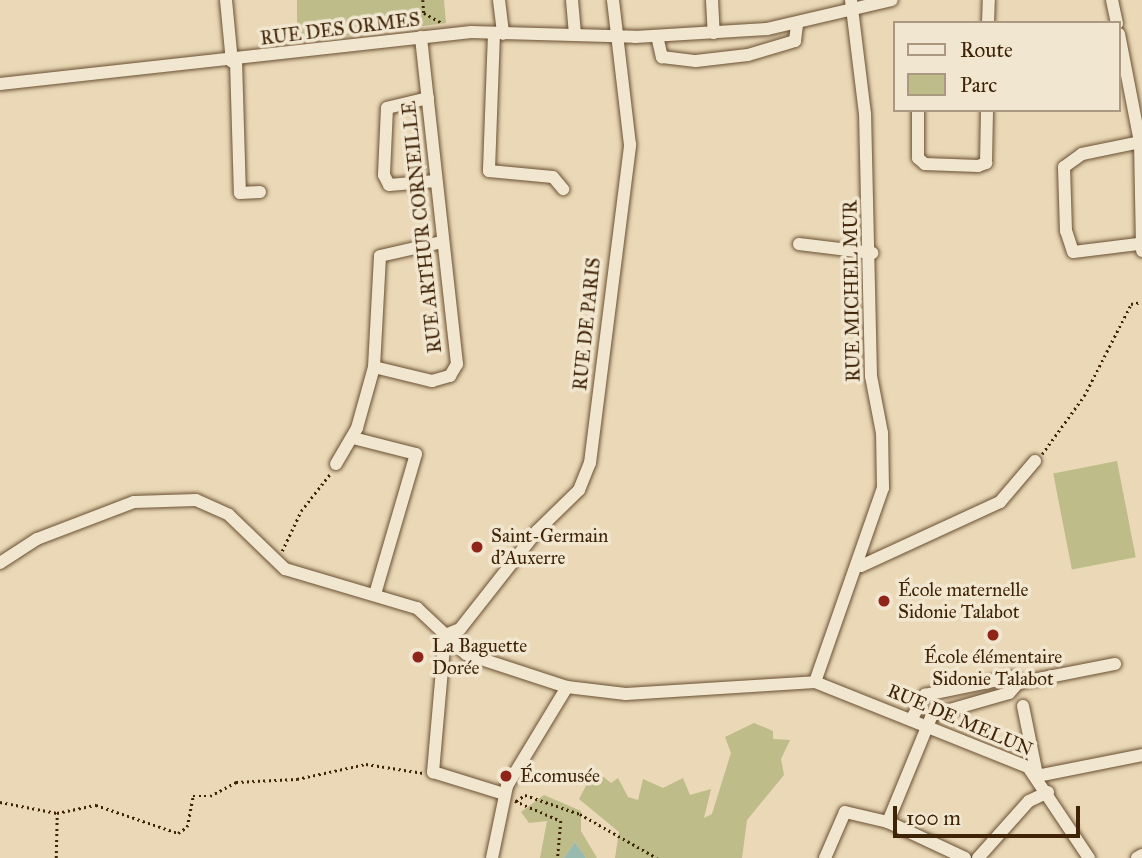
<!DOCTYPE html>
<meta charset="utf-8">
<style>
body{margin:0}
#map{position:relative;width:1142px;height:858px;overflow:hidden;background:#ead8b6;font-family:"IM FELL Great Primer",serif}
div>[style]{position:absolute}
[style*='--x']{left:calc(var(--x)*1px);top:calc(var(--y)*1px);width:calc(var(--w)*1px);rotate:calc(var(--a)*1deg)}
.green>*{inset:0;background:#bebc89;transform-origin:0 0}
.water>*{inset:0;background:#98baaf}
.path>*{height:2.5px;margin-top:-1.25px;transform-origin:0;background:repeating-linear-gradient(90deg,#3f2307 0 2px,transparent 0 5.5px)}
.roads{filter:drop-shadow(0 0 2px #6a5033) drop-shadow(0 0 2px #6a5033)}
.minor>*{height:12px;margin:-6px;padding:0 6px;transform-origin:6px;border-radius:6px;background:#f1e6d0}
.dots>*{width:19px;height:19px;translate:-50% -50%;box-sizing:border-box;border:4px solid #f1e6d0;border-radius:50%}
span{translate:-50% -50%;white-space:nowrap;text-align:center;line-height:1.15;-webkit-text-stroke:7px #f1e6d0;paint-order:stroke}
.street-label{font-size:19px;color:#3f2307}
.poi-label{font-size:19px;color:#3f2307}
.left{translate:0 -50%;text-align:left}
.legend{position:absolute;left:893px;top:21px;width:228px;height:91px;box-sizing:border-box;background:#f1e6d0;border:2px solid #aa9880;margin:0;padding:9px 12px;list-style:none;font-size:21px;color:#3f2307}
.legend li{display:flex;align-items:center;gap:14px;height:35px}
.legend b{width:35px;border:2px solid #aa9880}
.scale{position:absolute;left:893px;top:806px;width:187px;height:32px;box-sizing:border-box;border:4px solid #3f2307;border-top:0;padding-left:9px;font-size:21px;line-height:24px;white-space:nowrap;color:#3f2307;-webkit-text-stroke:5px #f1e6d0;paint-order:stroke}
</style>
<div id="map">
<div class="green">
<div style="clip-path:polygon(297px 0,444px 0,446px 23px,297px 42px)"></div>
<div style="left:1117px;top:461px;width:98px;height:65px;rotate:79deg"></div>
<div style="clip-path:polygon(754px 723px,773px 731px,773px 739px,790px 740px,781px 759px,784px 775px,747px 820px,742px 858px,615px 858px,619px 832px,579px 799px,587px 784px,601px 775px,611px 783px,618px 778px,628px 797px,638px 800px,643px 779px,663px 788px,683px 778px,690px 795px,711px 789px,704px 818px,712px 814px,731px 753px,725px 737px)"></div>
<div style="clip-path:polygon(544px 795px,581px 811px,581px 831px,597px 858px,586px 858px,575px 842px,564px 858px,540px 858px,547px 821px,529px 823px,521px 812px)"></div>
</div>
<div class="water">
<div style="clip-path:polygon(575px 842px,586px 858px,564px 858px)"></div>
</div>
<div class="path">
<div style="--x:423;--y:0;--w:13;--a:86"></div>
<div style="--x:424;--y:13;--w:21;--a:29"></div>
<div style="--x:1042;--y:454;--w:72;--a:-54.1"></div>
<div style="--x:1084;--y:396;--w:103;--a:-62.9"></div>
<div style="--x:1131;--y:304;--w:11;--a:-10"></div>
<div style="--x:282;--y:551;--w:44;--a:-64.6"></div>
<div style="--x:301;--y:511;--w:47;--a:-51.9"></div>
<div style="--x:515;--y:801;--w:50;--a:23.5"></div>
<div style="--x:561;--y:821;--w:37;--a:95"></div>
<div style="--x:516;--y:801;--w:11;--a:-34"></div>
<div style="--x:525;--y:795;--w:58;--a:19.1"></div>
<div style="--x:580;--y:814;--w:89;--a:29.7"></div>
<div style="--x:0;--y:802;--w:58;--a:10.9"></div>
<div style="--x:57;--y:813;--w:40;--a:-12"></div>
<div style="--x:96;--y:805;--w:87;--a:18.9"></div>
<div style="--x:178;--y:833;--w:11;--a:-34"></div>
<div style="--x:187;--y:827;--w:32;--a:-79"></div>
<div style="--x:193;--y:796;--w:17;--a:0"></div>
<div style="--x:210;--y:796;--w:30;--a:-28"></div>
<div style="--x:236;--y:782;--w:61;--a:-2.8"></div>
<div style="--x:297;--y:779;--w:71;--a:-12.3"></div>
<div style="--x:366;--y:764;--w:58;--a:9"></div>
<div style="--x:56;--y:858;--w:45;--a:-88.7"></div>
</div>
<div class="roads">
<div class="minor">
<div style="--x:226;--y:0;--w:62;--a:84.5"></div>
<div style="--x:499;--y:0;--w:34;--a:83"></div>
<div style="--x:572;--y:0;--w:34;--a:85"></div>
<div style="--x:712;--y:0;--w:33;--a:87"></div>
<div style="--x:1112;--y:0;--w:24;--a:78"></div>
<div style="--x:988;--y:23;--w:23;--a:-88"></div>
<div style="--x:494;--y:33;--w:138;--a:92.1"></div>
<div style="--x:489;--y:171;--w:64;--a:5.4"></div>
<div style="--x:553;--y:177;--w:16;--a:50"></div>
<div style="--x:1119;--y:34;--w:110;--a:79"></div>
<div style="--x:1140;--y:142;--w:109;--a:88.9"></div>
<div style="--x:657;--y:36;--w:22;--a:77"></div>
<div style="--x:662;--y:57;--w:34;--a:7"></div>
<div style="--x:696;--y:61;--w:52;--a:-6.6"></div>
<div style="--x:748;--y:55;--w:49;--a:-16.6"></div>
<div style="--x:795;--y:41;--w:16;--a:-83"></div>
<div style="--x:236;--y:61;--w:132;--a:88.3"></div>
<div style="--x:240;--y:193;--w:20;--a:-3"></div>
<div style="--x:0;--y:84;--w:474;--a:-6.3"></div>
<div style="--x:471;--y:32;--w:164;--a:1.7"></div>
<div style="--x:635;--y:37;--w:132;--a:-3.5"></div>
<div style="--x:767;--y:29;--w:128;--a:-13.1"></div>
<div style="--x:428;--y:98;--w:42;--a:166.3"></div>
<div style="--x:387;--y:108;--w:67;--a:92.6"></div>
<div style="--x:384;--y:175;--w:11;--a:63"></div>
<div style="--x:389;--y:185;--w:47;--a:-4.9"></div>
<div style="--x:918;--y:110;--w:48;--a:90"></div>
<div style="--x:918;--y:158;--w:9;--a:41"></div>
<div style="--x:925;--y:164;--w:53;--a:2.2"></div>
<div style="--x:978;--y:166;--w:9;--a:-21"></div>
<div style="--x:986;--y:163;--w:53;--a:-88.9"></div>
<div style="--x:799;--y:244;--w:74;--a:7"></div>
<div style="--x:1138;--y:244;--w:65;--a:173"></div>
<div style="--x:1073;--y:252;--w:22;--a:-108"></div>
<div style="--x:1066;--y:231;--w:64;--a:-91.8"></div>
<div style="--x:1064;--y:167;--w:22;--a:-36"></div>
<div style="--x:1082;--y:154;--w:59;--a:-11.7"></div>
<div style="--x:374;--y:367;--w:60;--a:13.6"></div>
<div style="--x:432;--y:381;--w:19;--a:-16"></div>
<div style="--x:450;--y:376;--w:14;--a:-60"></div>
<div style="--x:457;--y:364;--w:329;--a:-96.3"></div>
<div style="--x:353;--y:438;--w:65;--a:14.3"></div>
<div style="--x:416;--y:454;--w:146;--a:106.3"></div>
<div style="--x:336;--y:464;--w:42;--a:-59.7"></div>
<div style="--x:357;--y:428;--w:63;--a:-74.4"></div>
<div style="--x:374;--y:367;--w:111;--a:-86.9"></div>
<div style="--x:380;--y:256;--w:64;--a:-12.7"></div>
<div style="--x:0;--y:563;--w:44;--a:-33"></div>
<div style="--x:37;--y:539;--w:104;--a:-20.9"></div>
<div style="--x:134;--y:502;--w:62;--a:-1.8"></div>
<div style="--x:196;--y:500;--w:36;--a:24"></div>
<div style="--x:229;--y:515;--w:78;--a:44"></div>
<div style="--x:285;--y:569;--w:138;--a:16.5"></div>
<div style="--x:417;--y:608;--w:67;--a:43.2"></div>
<div style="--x:466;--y:654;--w:106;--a:18.1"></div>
<div style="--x:567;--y:687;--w:59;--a:6.8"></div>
<div style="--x:626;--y:694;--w:189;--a:-3.6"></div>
<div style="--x:861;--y:566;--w:153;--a:-24.7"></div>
<div style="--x:1000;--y:502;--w:54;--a:-49.5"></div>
<div style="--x:445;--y:635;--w:16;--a:-22"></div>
<div style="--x:460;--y:629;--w:125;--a:-51.8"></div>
<div style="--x:537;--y:531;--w:59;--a:-44.3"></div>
<div style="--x:579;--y:490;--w:29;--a:-68"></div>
<div style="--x:590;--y:463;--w:321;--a:-82.8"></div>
<div style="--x:630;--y:145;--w:146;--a:-96.7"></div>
<div style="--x:445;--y:635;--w:138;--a:95"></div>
<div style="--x:433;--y:772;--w:74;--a:17.2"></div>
<div style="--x:815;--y:682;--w:206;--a:-70.7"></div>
<div style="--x:883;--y:488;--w:55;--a:-91"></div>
<div style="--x:882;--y:433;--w:58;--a:-100.9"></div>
<div style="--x:871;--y:376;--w:262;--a:-91.3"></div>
<div style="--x:865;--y:114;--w:115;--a:-97"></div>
<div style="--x:815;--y:682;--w:229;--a:21.8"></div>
<div style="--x:1028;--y:767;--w:110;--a:56.2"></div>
<div style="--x:1018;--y:683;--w:99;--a:-11.1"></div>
<div style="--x:1023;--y:706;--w:70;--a:78.5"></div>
<div style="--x:911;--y:720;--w:29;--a:-61"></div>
<div style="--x:925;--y:695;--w:90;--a:-11.6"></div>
<div style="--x:1013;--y:677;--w:8;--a:50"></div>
<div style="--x:1018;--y:683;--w:13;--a:132"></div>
<div style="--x:1009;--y:693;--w:80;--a:164.1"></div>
<div style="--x:932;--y:715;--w:116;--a:112.4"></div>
<div style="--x:888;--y:822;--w:85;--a:25.1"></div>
<div style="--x:1037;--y:776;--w:107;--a:-11.3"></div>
<div style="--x:492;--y:858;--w:74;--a:-78.2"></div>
<div style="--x:507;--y:786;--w:116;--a:-58.8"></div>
<div style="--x:825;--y:858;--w:50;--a:-66.5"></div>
<div style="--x:845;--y:812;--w:44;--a:13.1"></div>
<div style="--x:978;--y:858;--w:76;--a:-48.2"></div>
<div style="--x:1029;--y:801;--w:21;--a:-25"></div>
<div style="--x:1137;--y:858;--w:6;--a:-31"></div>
</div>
</div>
<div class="dots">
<div style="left:477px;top:547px;background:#8f2418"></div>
<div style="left:884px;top:601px;background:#8f2418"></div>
<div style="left:993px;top:635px;background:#8f2418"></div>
<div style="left:418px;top:657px;background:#8f2418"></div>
<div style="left:506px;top:776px;background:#8f2418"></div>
</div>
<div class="street-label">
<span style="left:340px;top:29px;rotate:-7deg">RUE DES ORMES</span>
<span style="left:422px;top:227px;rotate:-96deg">RUE ARTHUR CORNEILLE</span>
<span style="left:852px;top:291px;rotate:-91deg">RUE MICHEL MUR</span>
<span style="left:587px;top:324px;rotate:-84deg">RUE DE PARIS</span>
<span style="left:960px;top:720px;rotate:23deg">RUE DE MELUN</span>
</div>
<div class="poi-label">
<span class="left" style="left:491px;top:547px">Saint-Germain<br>d'Auxerre</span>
<span class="left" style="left:898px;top:601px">École maternelle<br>Sidonie Talabot</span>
<span class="left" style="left:432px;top:657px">La Baguette<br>Dorée</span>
<span style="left:993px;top:668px">École élémentaire<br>Sidonie Talabot</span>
<span class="left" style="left:520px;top:776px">Écomusée</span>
</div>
<ul class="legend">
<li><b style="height:9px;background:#f1e6d0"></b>Route</li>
<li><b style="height:19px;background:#bebc89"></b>Parc</li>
</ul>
<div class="scale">100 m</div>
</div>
